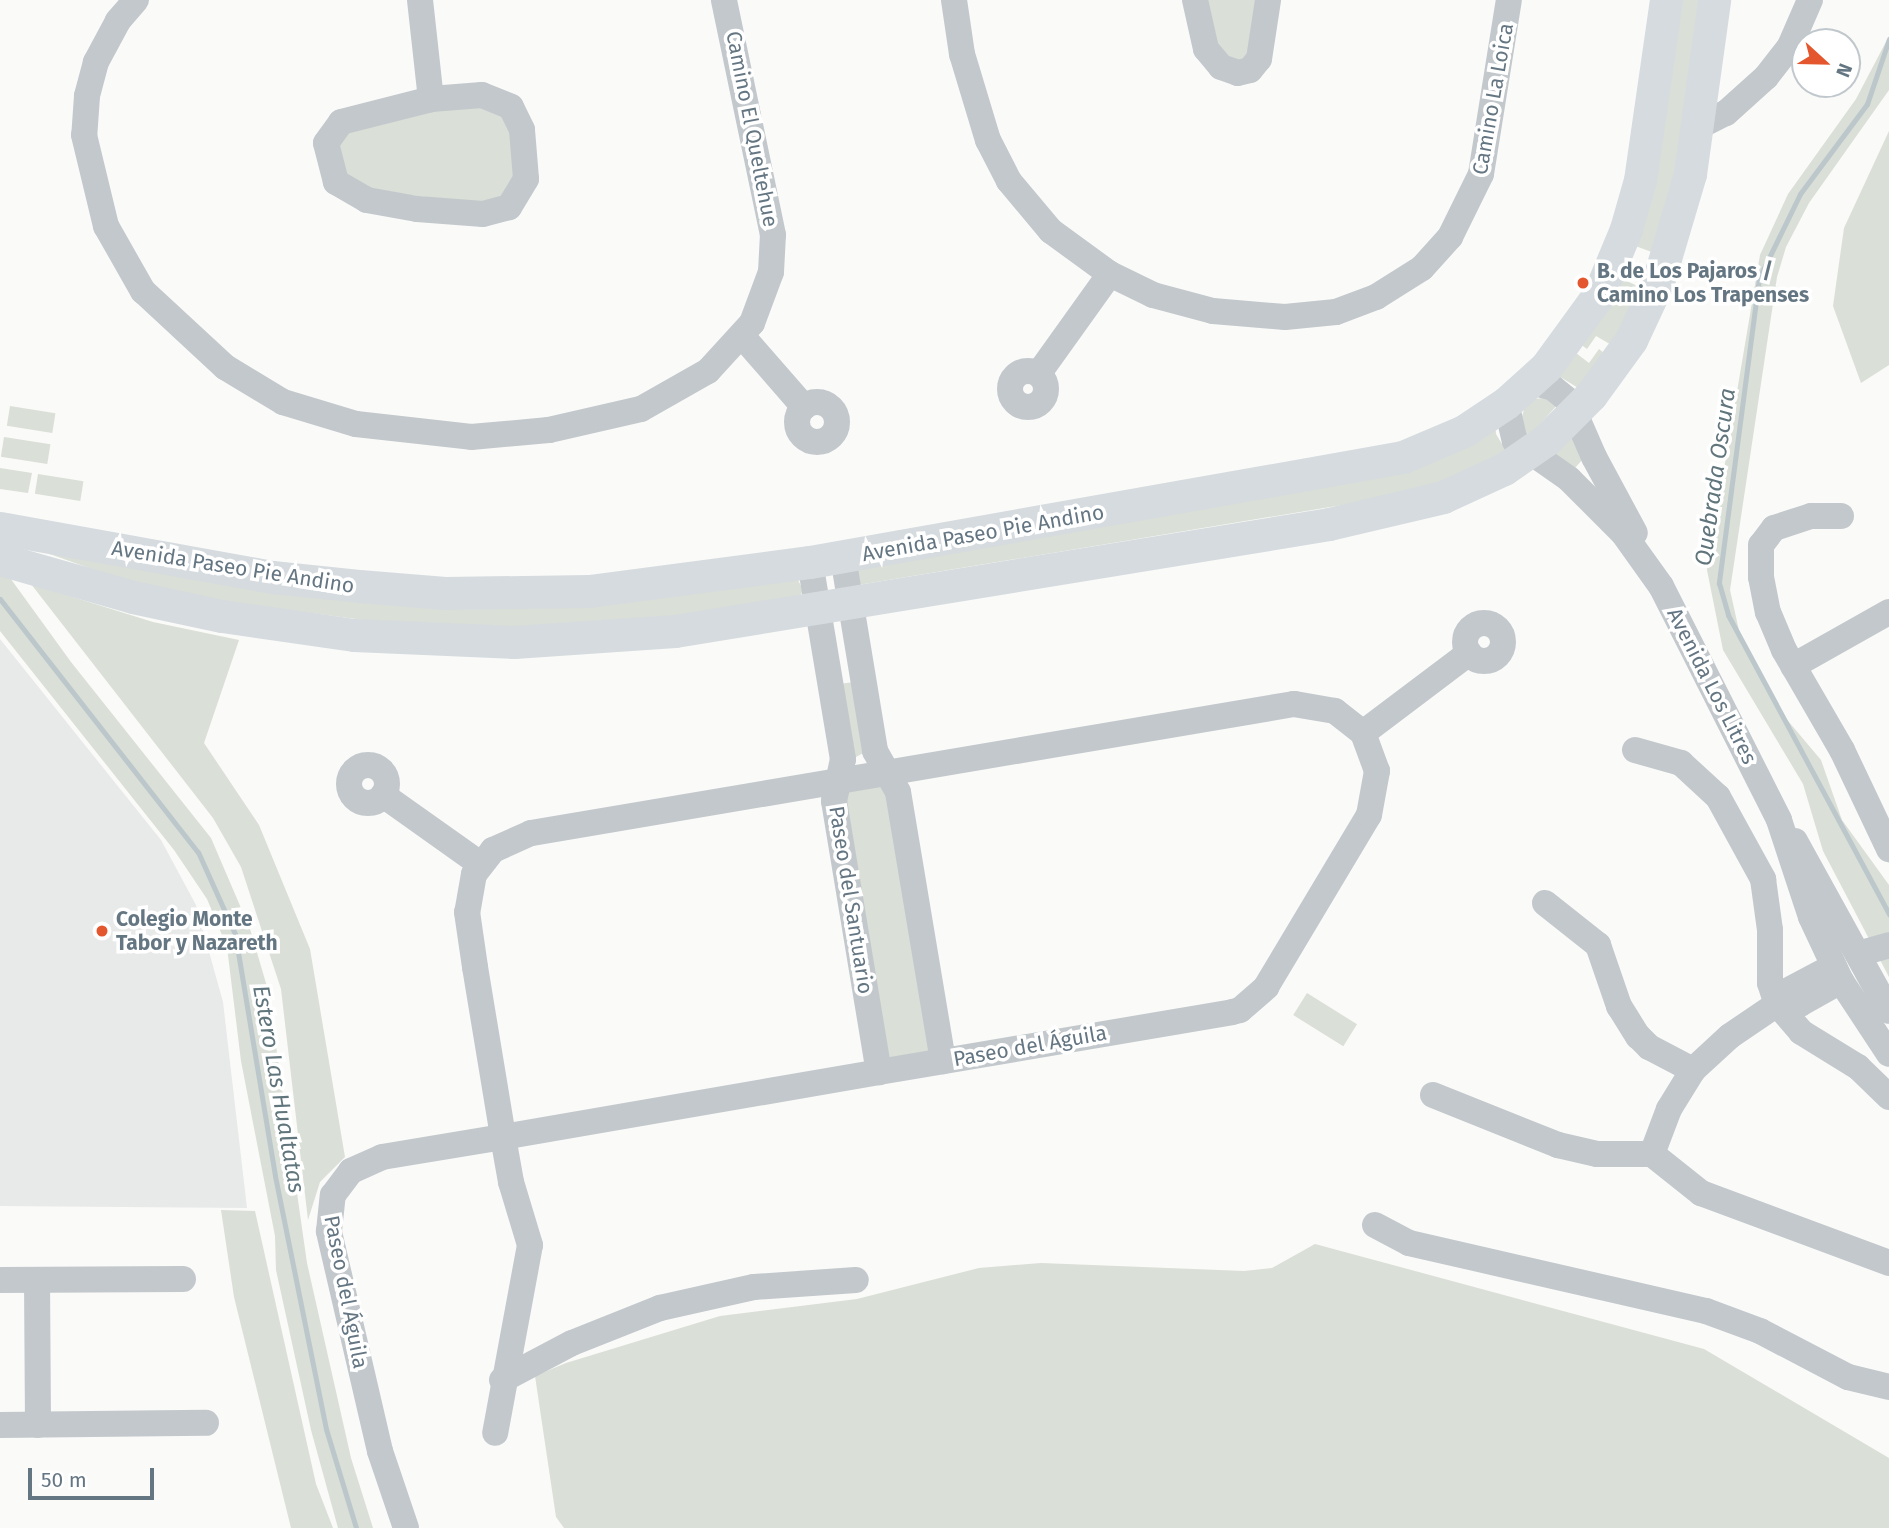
<!DOCTYPE html>
<meta charset="utf-8">
<style>
body{margin:0}
#map{position:relative;width:1889px;height:1528px;overflow:hidden;background:#fafaf8;font-family:"Fira Sans",sans-serif}
div>[style]{position:absolute}
[style*='--x']{left:calc(var(--x)*1px);top:calc(var(--y)*1px);width:calc(var(--w)*1px);rotate:calc(var(--a)*1deg)}
.built>*{inset:0;background:#e8e9e9}
.green>*{inset:0;background:#dadfd7;transform-origin:0 0}
.stream>*{height:5px;margin:-2.5px;padding:0 2.5px;transform-origin:2.5px;border-radius:2.5px;background:#bbc7cb}
.minor>*{height:26px;margin:-13px;padding:0 13px;transform-origin:13px;border-radius:13px;background:#c3c8cc}
.minor>.ring{margin:-13px;padding:0;box-sizing:content-box;background:none;border:26px solid #c3c8cc;border-radius:50%}
.major>*{height:33px;margin:-16.5px;padding:0 16.5px;transform-origin:16.5px;border-radius:16.5px;background:#d6dbdf}
.dots>*{width:19px;height:19px;translate:-50% -50%;box-sizing:border-box;border:4px solid #fff;border-radius:50%}
span{translate:-50% -50%;white-space:nowrap;text-align:center;line-height:1.15;-webkit-text-stroke:7px #fff;paint-order:stroke}
.street-label{font-size:21px;color:#657683}
.poi-label{font-size:21px;color:#657683;font-weight:700}
.left{translate:0 -50%;text-align:left}
.water-label{font-size:23px;color:#60757c;font-style:italic}
.north{position:absolute;left:1791px;top:28px;width:70px;height:70px;box-sizing:border-box;background:#fff;border:2px solid #c1c8cd;border-radius:50%;rotate:112deg;font-size:19px;font-weight:700;line-height:28px;text-align:center;color:#657683}
.north::after{content:'';display:block;margin:auto;width:24px;height:32px;background:#e4572e;clip-path:polygon(50% 0,100% 100%,50% 72%,0 100%)}
.scale{position:absolute;left:28px;top:1468px;width:126px;height:32px;box-sizing:border-box;border:4px solid #657683;border-top:0;padding-left:9px;font-size:21px;line-height:24px;white-space:nowrap;color:#657683;-webkit-text-stroke:5px #fff;paint-order:stroke}
</style>
<div id="map">
<div class="built">
<div style="clip-path:polygon(0 639px,161px 840px,196px 905px,223px 1002px,247px 1208px,0 1206px)"></div>
</div>
<div class="green">
<div style="clip-path:polygon(1204px 0,1259px 0,1251px 52px,1238px 64px,1216px 50px)"></div>
<div style="clip-path:polygon(1675px 0,1705px 0,1688px 131px,1657px 254px,1630px 244px)"></div>
<div style="clip-path:polygon(1889px 36px,1889px 90px,1809px 203px,1786px 247px,1777px 277px,1730px 590px,1740px 635px,1778px 709px,1821px 760px,1842px 820px,1889px 885px,1889px 977px,1823px 851px,1803px 784px,1723px 650px,1707px 570px,1760px 255px,1788px 194px,1856px 99px)"></div>
<div style="clip-path:polygon(471px 104px,511px 118px,519px 178px,493px 205px,367px 190px,339px 168px,340px 133px,370px 121px)"></div>
<div style="clip-path:polygon(1889px 131px,1889px 365px,1861px 383px,1833px 306px,1844px 228px)"></div>
<div style="clip-path:polygon(1618px 277px,1644px 289px,1615px 347px,1596px 336px,1587px 349px,1579px 343px)"></div>
<div style="clip-path:polygon(1599px 349px,1609px 357px,1583px 391px,1554px 373px,1572px 350px,1589px 363px)"></div>
<div style="clip-path:polygon(1543px 398px,1558px 404px,1534px 431px,1526px 434px,1521px 420px,1525px 406px,1533px 399px)"></div>
<div style="left:10px;top:406px;width:46px;height:20px;rotate:9deg"></div>
<div style="clip-path:polygon(1495px 422px,1496px 434px,1508px 454px,1427px 491px,858px 585px,858px 566px)"></div>
<div style="clip-path:polygon(1574px 435px,1582px 460px,1575px 468px,1552px 454px)"></div>
<div style="left:4px;top:437px;width:47px;height:20px;rotate:9deg"></div>
<div style="clip-path:polygon(0 468px,32px 473px,28px 493px,0 489px)"></div>
<div style="left:38px;top:474px;width:46px;height:20px;rotate:9deg"></div>
<div style="clip-path:polygon(47px 553px,313px 591px,796px 576px,803px 590px,799px 599px,694px 619px,447px 631px,159px 593px)"></div>
<div style="clip-path:polygon(0 564px,71px 662px,211px 838px,250px 929px,268px 990px,307px 1263px,351px 1458px,373px 1528px,338px 1528px,311px 1430px,276px 1270px,275px 1236px,241px 1061px,227px 947px,207px 899px,174px 850px,0 631px)"></div>
<div style="clip-path:polygon(31px 584px,153px 622px,239px 640px,204px 743px,259px 825px,310px 949px,345px 1157px,320px 1182px,308px 1220px,281px 989px,241px 867px,213px 818px)"></div>
<div style="clip-path:polygon(854px 682px,865px 752px,856px 757px,851px 755px,839px 684px)"></div>
<div style="clip-path:polygon(879px 785px,891px 791px,934px 1047px,926px 1055px,892px 1060px,884px 1052px,841px 803px,847px 792px)"></div>
<div style="left:1307px;top:993px;width:59px;height:26px;rotate:32deg"></div>
<div style="clip-path:polygon(221px 1210px,255px 1211px,316px 1484px,333px 1528px,291px 1528px,234px 1297px)"></div>
<div style="clip-path:polygon(1315px 1244px,1704px 1349px,1889px 1458px,1889px 1528px,564px 1528px,556px 1517px,535px 1376px,566px 1363px,720px 1316px,857px 1299px,979px 1268px,1041px 1263px,1244px 1271px,1272px 1268px)"></div>
</div>
<div class="stream">
<div style="--x:1889;--y:39;--w:69;--a:108.7"></div>
<div style="--x:1867;--y:104;--w:112;--a:126.7"></div>
<div style="--x:1800;--y:194;--w:93;--a:116"></div>
<div style="--x:1759;--y:278;--w:308;--a:97.5"></div>
<div style="--x:1719;--y:583;--w:33;--a:74"></div>
<div style="--x:1728;--y:615;--w:340;--a:61.7"></div>
<div style="--x:0;--y:599;--w:321;--a:52"></div>
<div style="--x:198;--y:852;--w:90;--a:65.7"></div>
<div style="--x:235;--y:934;--w:245;--a:80.6"></div>
<div style="--x:275;--y:1176;--w:258;--a:78.6"></div>
<div style="--x:326;--y:1429;--w:103;--a:73.1"></div>
</div>
<div class="minor">
<div style="--x:136;--y:0;--w:28;--a:131"></div>
<div style="--x:118;--y:21;--w:47;--a:118.2"></div>
<div style="--x:96;--y:62;--w:35;--a:105"></div>
<div style="--x:87;--y:96;--w:39;--a:94"></div>
<div style="--x:84;--y:135;--w:94;--a:76.4"></div>
<div style="--x:106;--y:226;--w:75;--a:60.4"></div>
<div style="--x:143;--y:291;--w:112;--a:42.8"></div>
<div style="--x:225;--y:367;--w:68;--a:31.1"></div>
<div style="--x:283;--y:402;--w:76;--a:16.8"></div>
<div style="--x:356;--y:424;--w:116;--a:6.4"></div>
<div style="--x:471;--y:437;--w:78;--a:-5.1"></div>
<div style="--x:549;--y:430;--w:94;--a:-12.9"></div>
<div style="--x:641;--y:409;--w:77;--a:-29.6"></div>
<div style="--x:708;--y:371;--w:65;--a:-47.5"></div>
<div style="--x:752;--y:323;--w:54;--a:-69.6"></div>
<div style="--x:771;--y:272;--w:37;--a:-87"></div>
<div style="--x:773;--y:235;--w:240;--a:-101.8"></div>
<div style="--x:420;--y:0;--w:100;--a:83.7"></div>
<div style="--x:954;--y:0;--w:55;--a:81.6"></div>
<div style="--x:962;--y:54;--w:90;--a:73.2"></div>
<div style="--x:988;--y:140;--w:46;--a:62.9"></div>
<div style="--x:1009;--y:181;--w:65;--a:50"></div>
<div style="--x:1051;--y:231;--w:73;--a:36.1"></div>
<div style="--x:1110;--y:274;--w:48;--a:26"></div>
<div style="--x:1153;--y:295;--w:62;--a:14.9"></div>
<div style="--x:1213;--y:311;--w:72;--a:4.8"></div>
<div style="--x:1285;--y:317;--w:51;--a:-5.6"></div>
<div style="--x:1336;--y:312;--w:43;--a:-20.6"></div>
<div style="--x:1376;--y:297;--w:54;--a:-32.2"></div>
<div style="--x:1422;--y:268;--w:42;--a:-47.9"></div>
<div style="--x:1450;--y:237;--w:70;--a:-63.8"></div>
<div style="--x:1481;--y:174;--w:176;--a:-80.9"></div>
<div style="--x:1195;--y:0;--w:50;--a:77.3"></div>
<div style="--x:1206;--y:49;--w:23;--a:50"></div>
<div style="--x:1221;--y:67;--w:18;--a:19"></div>
<div style="--x:1238;--y:73;--w:12;--a:-14"></div>
<div style="--x:1250;--y:70;--w:14;--a:-51"></div>
<div style="--x:1259;--y:59;--w:60;--a:-81.3"></div>
<div style="--x:482;--y:95;--w:31;--a:22"></div>
<div style="--x:511;--y:107;--w:25;--a:64"></div>
<div style="--x:522;--y:130;--w:49;--a:85.3"></div>
<div style="--x:526;--y:179;--w:33;--a:121"></div>
<div style="--x:509;--y:207;--w:27;--a:165"></div>
<div style="--x:483;--y:214;--w:66;--a:-175.7"></div>
<div style="--x:417;--y:209;--w:51;--a:-169.8"></div>
<div style="--x:367;--y:200;--w:36;--a:-150"></div>
<div style="--x:336;--y:182;--w:40;--a:-104.4"></div>
<div style="--x:326;--y:143;--w:26;--a:-54"></div>
<div style="--x:341;--y:122;--w:93;--a:-14.3"></div>
<div style="--x:431;--y:99;--w:51;--a:-4.5"></div>
<div style="--x:1698;--y:127;--w:31;--a:-27"></div>
<div style="--x:1726;--y:113;--w:54;--a:-42"></div>
<div style="--x:1766;--y:77;--w:39;--a:-52"></div>
<div style="--x:1790;--y:46;--w:50;--a:-66.5"></div>
<div style="--x:743;--y:337;--w:93;--a:48.9"></div>
<div class="ring" style="left:1010px;top:371px;width:10px;height:10px"></div>
<div style="--x:1039;--y:373;--w:122;--a:-54.4"></div>
<div style="--x:1531;--y:382;--w:23;--a:15"></div>
<div style="--x:1553;--y:388;--w:22;--a:39"></div>
<div style="--x:1570;--y:402;--w:60;--a:66.4"></div>
<div style="--x:1594;--y:457;--w:86;--a:61.7"></div>
<div class="ring" style="left:797px;top:402px;width:14px;height:14px"></div>
<div style="--x:1506;--y:403;--w:39;--a:77"></div>
<div style="--x:1515;--y:441;--w:66;--a:35.1"></div>
<div style="--x:1569;--y:479;--w:76;--a:45"></div>
<div style="--x:1623;--y:533;--w:65;--a:54.4"></div>
<div style="--x:1661;--y:586;--w:262;--a:63.2"></div>
<div style="--x:1779;--y:820;--w:102;--a:71.7"></div>
<div style="--x:1811;--y:917;--w:71;--a:64.9"></div>
<div style="--x:1841;--y:981;--w:87;--a:56.7"></div>
<div style="--x:1841;--y:516;--w:30;--a:180"></div>
<div style="--x:1811;--y:516;--w:39;--a:162"></div>
<div style="--x:1774;--y:528;--w:21;--a:127"></div>
<div style="--x:1761;--y:545;--w:32;--a:90"></div>
<div style="--x:1761;--y:577;--w:36;--a:79"></div>
<div style="--x:1768;--y:612;--w:41;--a:67.2"></div>
<div style="--x:1784;--y:650;--w:116;--a:59.9"></div>
<div style="--x:1842;--y:750;--w:110;--a:64.6"></div>
<div style="--x:843;--y:557;--w:197;--a:80.6"></div>
<div style="--x:875;--y:751;--w:47;--a:60.7"></div>
<div style="--x:898;--y:792;--w:273;--a:80.5"></div>
<div style="--x:810;--y:562;--w:200;--a:80.5"></div>
<div style="--x:843;--y:759;--w:43;--a:102.1"></div>
<div style="--x:834;--y:801;--w:275;--a:80.6"></div>
<div class="ring" style="left:1465px;top:623px;width:12px;height:12px"></div>
<div style="--x:1793;--y:666;--w:110;--a:-29.4"></div>
<div style="--x:1363;--y:733;--w:133;--a:-37"></div>
<div style="--x:1635;--y:750;--w:48;--a:15.8"></div>
<div style="--x:1681;--y:763;--w:50;--a:42.6"></div>
<div style="--x:1718;--y:797;--w:94;--a:61.2"></div>
<div style="--x:1763;--y:879;--w:51;--a:82.2"></div>
<div style="--x:1770;--y:930;--w:53;--a:90"></div>
<div style="--x:1770;--y:983;--w:22;--a:72"></div>
<div style="--x:1777;--y:1004;--w:37;--a:49"></div>
<div style="--x:1801;--y:1032;--w:67;--a:31.6"></div>
<div style="--x:1858;--y:1067;--w:43;--a:44.1"></div>
<div class="ring" style="left:349px;top:765px;width:12px;height:12px"></div>
<div style="--x:383;--y:795;--w:119;--a:35.4"></div>
<div style="--x:1795;--y:841;--w:194;--a:61.1"></div>
<div style="--x:1545;--y:903;--w:68;--a:38.4"></div>
<div style="--x:1598;--y:945;--w:65;--a:71"></div>
<div style="--x:1619;--y:1006;--w:36;--a:58"></div>
<div style="--x:1638;--y:1036;--w:16;--a:45"></div>
<div style="--x:1649;--y:1047;--w:50;--a:27.6"></div>
<div style="--x:1858;--y:954;--w:32;--a:-16"></div>
<div style="--x:1777;--y:1004;--w:23;--a:0"></div>
<div style="--x:1800;--y:1004;--w:47;--a:-29.3"></div>
<div style="--x:1433;--y:1095;--w:135;--a:21.8"></div>
<div style="--x:1558;--y:1145;--w:40;--a:13"></div>
<div style="--x:1597;--y:1154;--w:55;--a:0"></div>
<div style="--x:1652;--y:1154;--w:63;--a:38.5"></div>
<div style="--x:1701;--y:1193;--w:201;--a:20.4"></div>
<div style="--x:1652;--y:1154;--w:48;--a:-69.3"></div>
<div style="--x:1669;--y:1109;--w:46;--a:-58.4"></div>
<div style="--x:1693;--y:1070;--w:50;--a:-42.6"></div>
<div style="--x:1730;--y:1036;--w:57;--a:-34.2"></div>
<div style="--x:1777;--y:1004;--w:14;--a:-56"></div>
<div style="--x:1785;--y:992;--w:55;--a:-28"></div>
<div style="--x:1375;--y:1225;--w:38;--a:28"></div>
<div style="--x:1409;--y:1243;--w:305;--a:12.9"></div>
<div style="--x:1706;--y:1311;--w:58;--a:20.3"></div>
<div style="--x:1760;--y:1331;--w:99;--a:27.6"></div>
<div style="--x:1848;--y:1377;--w:42;--a:13.7"></div>
<div style="--x:0;--y:1280;--w:183;--a:-0.3"></div>
<div style="--x:37;--y:1280;--w:145;--a:89.6"></div>
<div style="--x:502;--y:1380;--w:79;--a:-27.9"></div>
<div style="--x:572;--y:1343;--w:95;--a:-21.7"></div>
<div style="--x:660;--y:1308;--w:96;--a:-12.6"></div>
<div style="--x:754;--y:1287;--w:102;--a:-3.9"></div>
<div style="--x:0;--y:1425;--w:206;--a:-0.6"></div>
<div style="--x:406;--y:1528;--w:81;--a:-108.7"></div>
<div style="--x:380;--y:1451;--w:226;--a:-103.1"></div>
<div style="--x:329;--y:1231;--w:36;--a:-84"></div>
<div style="--x:333;--y:1195;--w:30;--a:-53"></div>
<div style="--x:351;--y:1171;--w:34;--a:-24"></div>
<div style="--x:382;--y:1157;--w:123;--a:-9.4"></div>
<div style="--x:503;--y:1137;--w:382;--a:-9.8"></div>
<div style="--x:879;--y:1072;--w:358;--a:-9.6"></div>
<div style="--x:1232;--y:1012;--w:8;--a:-14"></div>
<div style="--x:1240;--y:1010;--w:35;--a:-41"></div>
<div style="--x:1266;--y:987;--w:200;--a:-59.1"></div>
<div style="--x:1369;--y:815;--w:45;--a:-79.7"></div>
<div style="--x:1377;--y:771;--w:40;--a:-110.2"></div>
<div style="--x:1363;--y:733;--w:36;--a:-142"></div>
<div style="--x:1335;--y:711;--w:42;--a:-170.3"></div>
<div style="--x:1294;--y:704;--w:774;--a:170.4"></div>
<div style="--x:531;--y:833;--w:42;--a:155.9"></div>
<div style="--x:493;--y:850;--w:31;--a:128"></div>
<div style="--x:474;--y:874;--w:39;--a:100"></div>
<div style="--x:467;--y:912;--w:56;--a:81.7"></div>
<div style="--x:475;--y:967;--w:172;--a:80.6"></div>
<div style="--x:503;--y:1137;--w:46;--a:79.9"></div>
<div style="--x:511;--y:1182;--w:66;--a:73.2"></div>
<div style="--x:530;--y:1245;--w:191;--a:100.5"></div>
</div>
<div class="major">
<div style="--x:0;--y:528;--w:276;--a:10.2"></div>
<div style="--x:272;--y:577;--w:87;--a:5.9"></div>
<div style="--x:359;--y:586;--w:86;--a:4.7"></div>
<div style="--x:445;--y:593;--w:144;--a:-0.8"></div>
<div style="--x:589;--y:591;--w:223;--a:-7.5"></div>
<div style="--x:810;--y:562;--w:602;--a:-10.04"></div>
<div style="--x:1403;--y:457;--w:66;--a:-23.1"></div>
<div style="--x:1464;--y:431;--w:50;--a:-33.7"></div>
<div style="--x:1506;--y:403;--w:54;--a:-42"></div>
<div style="--x:1546;--y:367;--w:90;--a:-54"></div>
<div style="--x:1599;--y:294;--w:70;--a:-67.4"></div>
<div style="--x:1626;--y:229;--w:51;--a:-74.1"></div>
<div style="--x:1640;--y:180;--w:182;--a:-81.8"></div>
<div style="--x:0;--y:559;--w:138;--a:15.9"></div>
<div style="--x:133;--y:597;--w:91;--a:12.1"></div>
<div style="--x:222;--y:616;--w:133;--a:8.2"></div>
<div style="--x:354;--y:635;--w:160;--a:2.5"></div>
<div style="--x:514;--y:642;--w:161;--a:-3.9"></div>
<div style="--x:675;--y:631;--w:663;--a:-9.29"></div>
<div style="--x:1329;--y:524;--w:117;--a:-13.3"></div>
<div style="--x:1443;--y:497;--w:67;--a:-24.7"></div>
<div style="--x:1504;--y:469;--w:51;--a:-34.6"></div>
<div style="--x:1546;--y:440;--w:64;--a:-45"></div>
<div style="--x:1591;--y:395;--w:68;--a:-54"></div>
<div style="--x:1631;--y:340;--w:64;--a:-65"></div>
<div style="--x:1658;--y:282;--w:113;--a:-73.5"></div>
<div style="--x:1690;--y:174;--w:176;--a:-82.1"></div>
</div>
<div class="dots">
<div style="left:1583px;top:283px;background:#e4572e"></div>
<div style="left:102px;top:931px;background:#e4572e"></div>
</div>
<div class="street-label">
<span style="left:1493px;top:99px;rotate:-80deg">Camino La Loica</span>
<span style="left:752px;top:129px;rotate:79deg">Camino El Queltehue</span>
<span style="left:983px;top:533px;rotate:-10deg">Avenida Paseo Pie Andino</span>
<span style="left:233px;top:567px;rotate:9deg">Avenida Paseo Pie Andino</span>
<span style="left:1712px;top:686px;rotate:63deg">Avenida Los Litres</span>
<span style="left:851px;top:900px;rotate:81deg">Paseo del Santuario</span>
<span style="left:1030px;top:1046px;rotate:-10deg">Paseo del Águila</span>
<span style="left:346px;top:1292px;rotate:79deg">Paseo del Águila</span>
</div>
<div class="poi-label">
<span class="left" style="left:1597px;top:283px">B. de Los Pajaros /<br>Camino Los Trapenses</span>
<span class="left" style="left:116px;top:931px">Colegio Monte<br>Tabor y Nazareth</span>
</div>
<div class="water-label">
<span style="left:1715px;top:477px;rotate:-82deg">Quebrada Oscura</span>
<span style="left:279px;top:1089px;rotate:80deg">Estero Las Hualtatas</span>
</div>
<div class="north">N</div>
<div class="scale">50 m</div>
</div>
